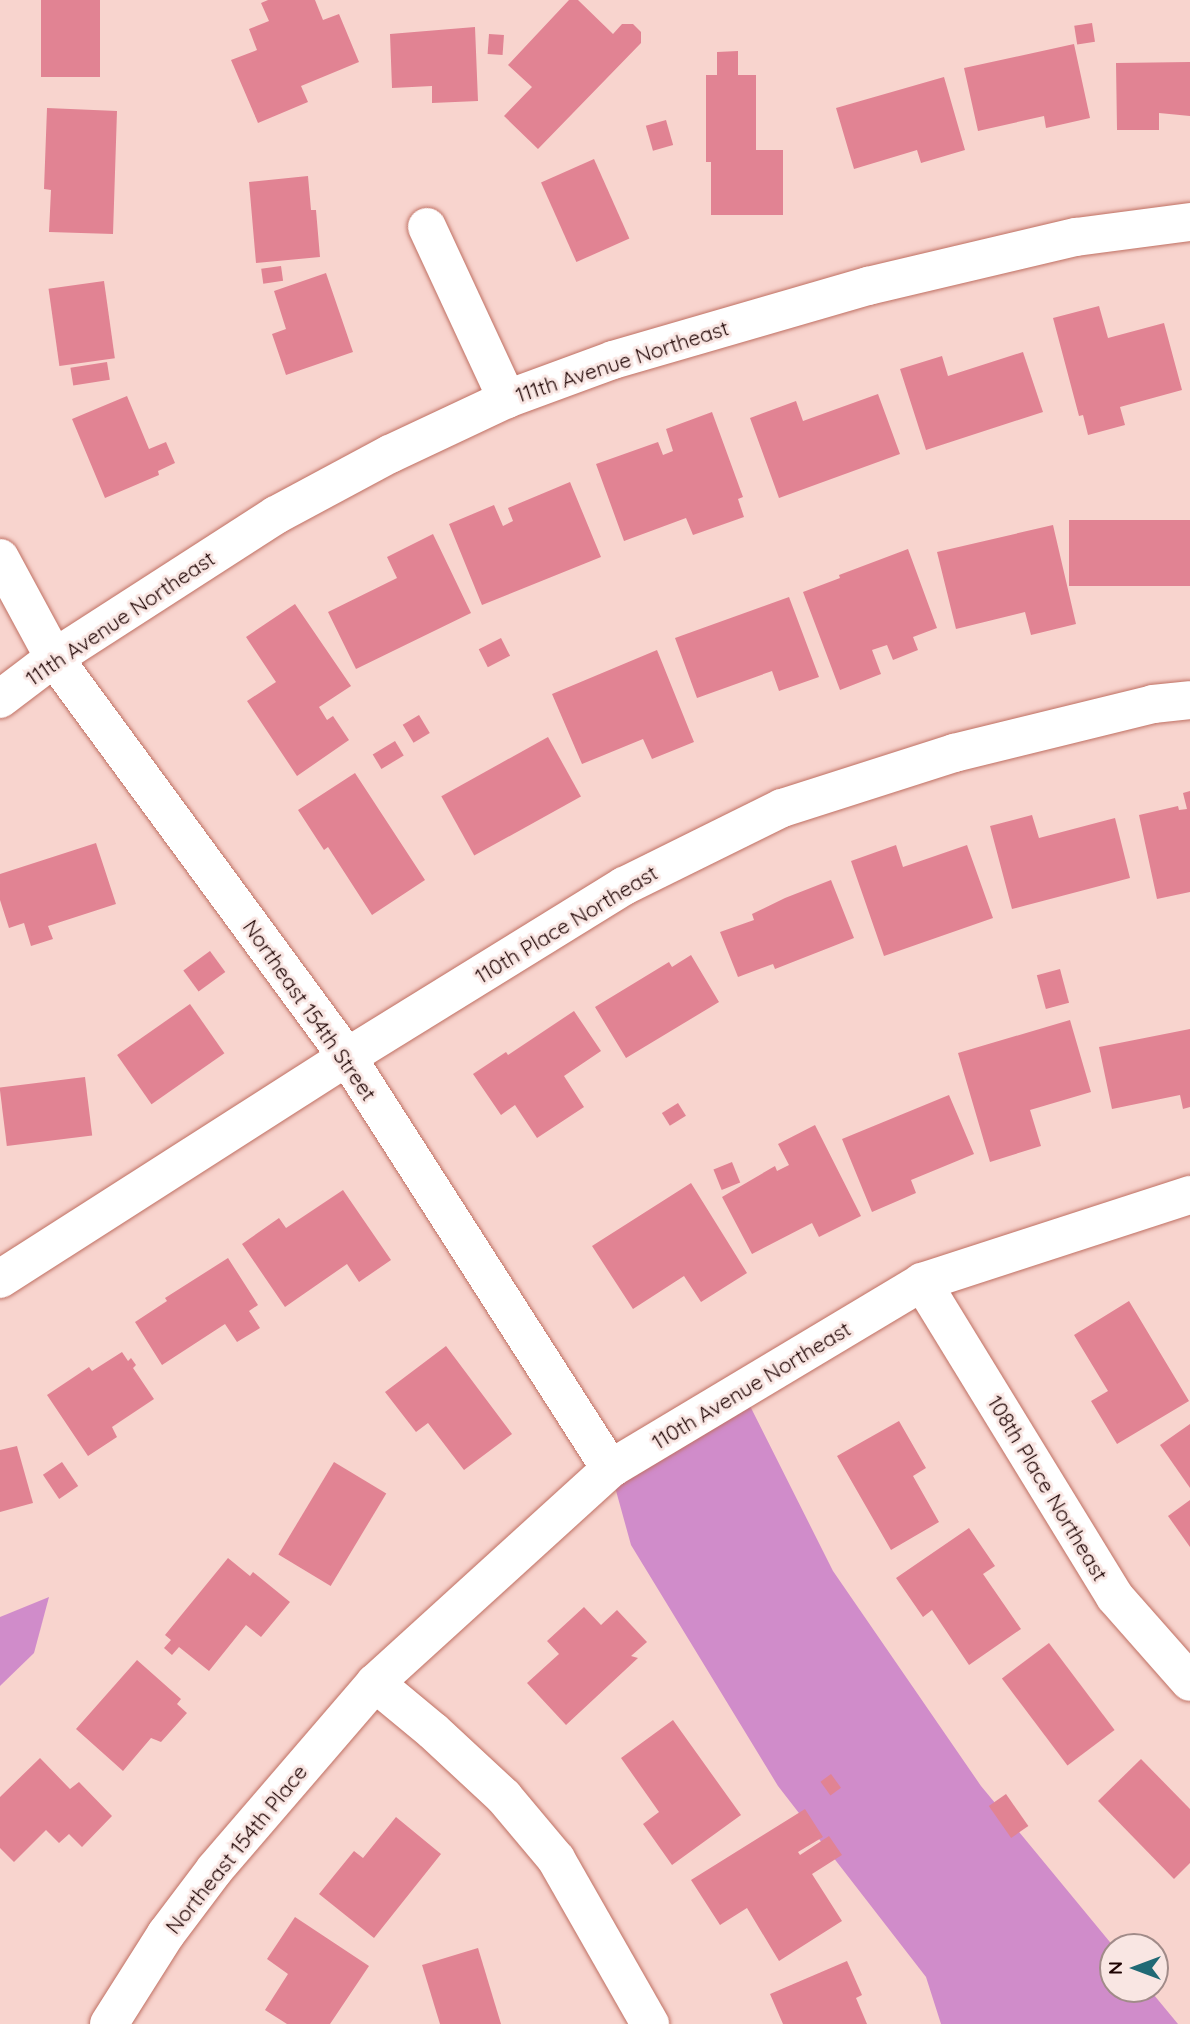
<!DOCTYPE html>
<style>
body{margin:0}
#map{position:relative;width:1190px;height:2024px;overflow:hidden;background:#f8d4ce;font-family:Quicksand,sans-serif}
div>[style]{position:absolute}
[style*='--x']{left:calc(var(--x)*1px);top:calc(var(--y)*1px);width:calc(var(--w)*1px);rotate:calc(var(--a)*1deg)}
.forest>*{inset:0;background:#d08cca}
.building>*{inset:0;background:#e18393;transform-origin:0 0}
.roads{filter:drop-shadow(0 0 2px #bf7063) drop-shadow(0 0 2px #bf7063)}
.minor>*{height:38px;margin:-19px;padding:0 19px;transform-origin:19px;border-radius:19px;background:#fff}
span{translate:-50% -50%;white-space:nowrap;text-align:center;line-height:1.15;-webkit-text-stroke:6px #f9e6e3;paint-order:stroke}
.street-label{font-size:21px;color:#1e0302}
.north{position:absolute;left:1099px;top:1933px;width:70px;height:70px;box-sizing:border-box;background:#f9e6e3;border:2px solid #a18b89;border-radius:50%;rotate:270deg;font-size:19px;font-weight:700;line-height:28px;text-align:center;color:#1e0302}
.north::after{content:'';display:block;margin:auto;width:24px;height:32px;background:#206975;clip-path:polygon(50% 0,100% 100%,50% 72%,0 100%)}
</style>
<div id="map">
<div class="forest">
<div style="clip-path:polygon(742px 1390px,833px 1571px,981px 1786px,1114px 1947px,1113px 1989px,1149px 1989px,1178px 2024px,941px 2024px,926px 1977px,778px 1786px,631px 1545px,610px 1469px)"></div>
<div style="clip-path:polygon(49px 1597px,34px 1653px,0 1686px,0 1617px)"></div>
</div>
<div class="building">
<div style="left:41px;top:0;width:59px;height:77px"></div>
<div style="clip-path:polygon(268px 0,315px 0,323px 20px,339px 14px,359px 62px,301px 86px,308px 102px,258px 123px,231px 60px,257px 50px,249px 29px,269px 21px,261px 3px)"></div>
<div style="clip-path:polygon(569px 0,578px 0,613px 34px,622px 24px,633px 24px,641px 32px,641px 43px,538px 149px,504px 116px,532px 87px,508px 65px)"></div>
<div style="left:1092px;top:23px;width:19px;height:18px;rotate:81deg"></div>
<div style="clip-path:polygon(475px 27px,478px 101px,432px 103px,432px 86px,392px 88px,390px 34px)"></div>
<div style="left:489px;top:34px;width:15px;height:20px;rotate:4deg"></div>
<div style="clip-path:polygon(1074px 44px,1090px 118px,1046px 128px,1044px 116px,978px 131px,964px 68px)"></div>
<div style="clip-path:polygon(738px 51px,738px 75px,756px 75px,756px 150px,783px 150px,783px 215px,711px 215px,711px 162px,706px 162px,706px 75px,717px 75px,717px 52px)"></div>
<div style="clip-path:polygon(1190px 62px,1190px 116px,1159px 113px,1159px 130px,1117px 130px,1116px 63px)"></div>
<div style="clip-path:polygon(944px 77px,965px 150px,921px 163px,917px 150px,854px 169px,836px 108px)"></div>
<div style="clip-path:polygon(47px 108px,117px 111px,113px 234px,49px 232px,51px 190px,44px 189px)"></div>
<div style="left:666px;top:120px;width:26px;height:21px;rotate:74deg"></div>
<div style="left:594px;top:159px;width:87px;height:58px;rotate:66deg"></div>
<div style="clip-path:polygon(308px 176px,311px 210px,316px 210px,320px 257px,256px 263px,249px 182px)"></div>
<div style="left:281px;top:266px;width:15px;height:20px;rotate:82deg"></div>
<div style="clip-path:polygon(326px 273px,353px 352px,286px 375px,272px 334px,286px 329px,274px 291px)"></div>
<div style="left:104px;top:281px;width:78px;height:56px;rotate:82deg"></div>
<div style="clip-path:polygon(1099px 306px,1108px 338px,1164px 323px,1182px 390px,1120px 407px,1125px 425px,1088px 435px,1083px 415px,1079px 416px,1053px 318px)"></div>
<div style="clip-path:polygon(1023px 352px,1043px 412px,926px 450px,900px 369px,942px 356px,948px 376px)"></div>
<div style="left:107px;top:362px;width:18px;height:37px;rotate:81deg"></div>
<div style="clip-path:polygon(878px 394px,900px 454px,779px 498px,750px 418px,796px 401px,803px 421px)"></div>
<div style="clip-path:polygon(127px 396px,149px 449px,166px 442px,175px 463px,158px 471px,159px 475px,105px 498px,72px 419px)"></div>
<div style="clip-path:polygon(712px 412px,743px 497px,738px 499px,744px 517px,693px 535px,686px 518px,624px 541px,596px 464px,658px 442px,663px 455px,673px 451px,666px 429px)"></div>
<div style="clip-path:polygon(570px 482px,601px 557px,482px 605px,449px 524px,494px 505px,503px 526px,513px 521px,508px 508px)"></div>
<div style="left:1190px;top:520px;width:66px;height:121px;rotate:90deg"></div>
<div style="clip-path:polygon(1053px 525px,1076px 624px,1031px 635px,1025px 612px,956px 629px,937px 552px)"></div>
<div style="clip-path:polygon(433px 534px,471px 613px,356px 669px,328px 612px,397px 578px,387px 557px)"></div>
<div style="clip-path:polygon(908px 549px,937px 628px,913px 637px,918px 650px,893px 660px,887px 645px,872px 650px,881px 674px,840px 690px,803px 592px,840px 578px,839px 575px)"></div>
<div style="clip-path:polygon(789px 597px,819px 677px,779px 691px,772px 671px,697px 698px,675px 638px)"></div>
<div style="clip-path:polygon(295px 604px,351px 686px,319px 707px,327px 720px,333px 716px,349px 740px,297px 776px,247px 701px,276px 682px,246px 637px)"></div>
<div style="left:501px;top:638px;width:20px;height:25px;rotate:63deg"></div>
<div style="clip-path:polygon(657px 650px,694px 742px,652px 759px,643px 739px,582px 764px,552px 694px)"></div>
<div style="left:419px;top:715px;width:21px;height:19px;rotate:59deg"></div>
<div style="left:548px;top:737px;width:68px;height:122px;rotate:61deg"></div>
<div style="left:395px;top:741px;width:17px;height:26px;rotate:59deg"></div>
<div style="clip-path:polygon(355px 773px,425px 880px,372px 915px,328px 847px,324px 850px,298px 810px)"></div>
<div style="clip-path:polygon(1190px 791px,1190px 892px,1157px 899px,1139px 815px,1178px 806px,1179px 810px,1187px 809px,1183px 793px)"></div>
<div style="clip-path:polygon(1032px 815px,1039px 838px,1115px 818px,1130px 878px,1012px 909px,990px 826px)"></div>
<div style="clip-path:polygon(96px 843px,116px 904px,48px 926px,53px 939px,31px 946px,24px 923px,9px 928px,0 900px,0 874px)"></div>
<div style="clip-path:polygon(896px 845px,903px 867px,967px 845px,993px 918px,884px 956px,851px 861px)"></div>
<div style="clip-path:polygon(831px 880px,854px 938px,775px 969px,773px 964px,738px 977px,720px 932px,754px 920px,752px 914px,785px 898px)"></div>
<div style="left:210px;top:951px;width:26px;height:33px;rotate:54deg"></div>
<div style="clip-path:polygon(691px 955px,719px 1002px,626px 1058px,595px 1007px,669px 962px,672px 967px)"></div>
<div style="left:1060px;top:969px;width:35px;height:24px;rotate:75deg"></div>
<div style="left:190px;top:1004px;width:60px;height:89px;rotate:55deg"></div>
<div style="clip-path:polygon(574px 1011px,601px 1051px,564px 1076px,584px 1107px,537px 1138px,515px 1105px,501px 1115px,473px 1074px,506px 1052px,508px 1055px)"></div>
<div style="clip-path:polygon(1070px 1020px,1091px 1092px,1030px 1110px,1041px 1146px,990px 1162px,958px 1053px)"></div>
<div style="clip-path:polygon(1190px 1029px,1190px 1107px,1183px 1109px,1180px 1095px,1112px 1109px,1099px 1047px)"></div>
<div style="left:85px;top:1077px;width:59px;height:86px;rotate:83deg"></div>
<div style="clip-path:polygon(949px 1095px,974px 1154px,911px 1180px,916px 1193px,872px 1212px,842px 1139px)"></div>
<div style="left:678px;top:1103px;width:15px;height:19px;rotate:58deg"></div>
<div style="clip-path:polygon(815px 1125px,861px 1216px,819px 1237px,812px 1223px,752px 1254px,722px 1197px,775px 1166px,777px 1171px,789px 1165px,778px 1144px)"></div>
<div style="left:732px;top:1162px;width:22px;height:20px;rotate:68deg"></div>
<div style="clip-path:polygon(691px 1183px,747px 1273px,701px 1302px,684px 1276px,633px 1309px,592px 1246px)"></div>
<div style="clip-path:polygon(343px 1190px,391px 1260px,359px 1282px,347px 1264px,285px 1307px,242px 1244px,279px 1218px,286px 1228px)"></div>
<div style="clip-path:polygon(228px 1258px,258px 1305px,249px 1311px,260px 1328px,237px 1342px,225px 1324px,162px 1365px,135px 1322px,167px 1301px,165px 1298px)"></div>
<div style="clip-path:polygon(1129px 1301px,1189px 1401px,1117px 1444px,1091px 1401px,1108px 1391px,1074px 1335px)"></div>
<div style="clip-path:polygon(446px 1346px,512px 1434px,464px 1470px,428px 1423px,416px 1432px,385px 1392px)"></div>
<div style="clip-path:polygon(122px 1352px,128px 1361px,131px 1358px,136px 1365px,133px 1368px,154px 1399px,112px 1427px,117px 1437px,88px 1456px,47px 1395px,89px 1367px,92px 1371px)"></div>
<div style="clip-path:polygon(899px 1421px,926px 1468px,913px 1476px,939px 1522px,891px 1550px,837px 1456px)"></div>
<div style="clip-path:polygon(1190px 1424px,1190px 1488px,1160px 1445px)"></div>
<div style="clip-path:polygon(17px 1446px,33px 1503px,0 1512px,0 1450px)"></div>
<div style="left:62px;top:1462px;width:29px;height:23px;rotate:56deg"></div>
<div style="left:334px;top:1462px;width:61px;height:108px;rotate:31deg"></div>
<div style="clip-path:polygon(1190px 1500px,1190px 1547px,1168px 1516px)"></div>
<div style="clip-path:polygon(969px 1528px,995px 1566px,983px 1574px,1021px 1629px,969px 1665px,932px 1610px,923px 1617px,896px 1578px)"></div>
<div style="clip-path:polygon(228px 1558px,250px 1576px,253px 1572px,290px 1602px,261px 1637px,246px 1625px,209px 1671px,179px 1647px,172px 1655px,164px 1648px,171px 1640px,165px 1635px)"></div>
<div style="clip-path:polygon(584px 1607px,601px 1625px,617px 1610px,647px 1642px,631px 1656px,638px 1658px,566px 1725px,527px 1683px,559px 1654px,547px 1641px)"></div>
<div style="left:1049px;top:1643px;width:109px;height:59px;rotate:53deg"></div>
<div style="clip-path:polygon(137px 1660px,181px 1699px,177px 1704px,187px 1713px,161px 1742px,151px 1738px,123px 1771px,76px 1729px)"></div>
<div style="clip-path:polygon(673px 1720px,741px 1815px,672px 1865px,643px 1824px,659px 1812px,621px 1758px)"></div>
<div style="clip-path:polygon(40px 1758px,70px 1789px,79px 1782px,112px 1816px,82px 1847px,69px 1834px,59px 1843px,46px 1830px,14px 1862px,0 1848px,0 1797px)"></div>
<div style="clip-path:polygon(1141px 1759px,1190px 1809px,1190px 1863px,1174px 1879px,1098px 1801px)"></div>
<div style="left:831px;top:1774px;width:17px;height:13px;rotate:54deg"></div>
<div style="left:1006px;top:1794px;width:39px;height:21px;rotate:55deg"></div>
<div style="clip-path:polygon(805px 1809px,823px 1837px,798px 1852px,800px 1855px,829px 1836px,842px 1855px,812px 1874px,842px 1921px,779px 1961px,747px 1908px,720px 1925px,691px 1880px)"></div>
<div style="clip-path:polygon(396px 1817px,441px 1854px,374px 1938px,319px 1894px,354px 1851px,363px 1858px)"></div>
<div style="clip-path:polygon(295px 1917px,369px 1966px,330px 2024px,287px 2024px,265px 2010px,288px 1974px,267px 1959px)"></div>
<div style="clip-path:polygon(478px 1948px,501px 2024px,440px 2024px,422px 1965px)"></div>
<div style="clip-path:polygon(847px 1961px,862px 1995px,856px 1998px,867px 2024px,783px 2024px,770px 1994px)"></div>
</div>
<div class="roads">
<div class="minor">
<div style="--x:427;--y:227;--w:190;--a:65.1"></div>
<div style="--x:0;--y:558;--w:114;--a:61.6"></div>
<div style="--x:54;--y:658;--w:495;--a:53.7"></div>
<div style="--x:347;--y:1057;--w:489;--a:57.4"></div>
<div style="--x:0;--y:699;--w:68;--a:-37.2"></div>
<div style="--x:54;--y:658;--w:264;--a:-32.8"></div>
<div style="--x:276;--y:515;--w:129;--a:-28.2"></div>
<div style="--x:390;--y:454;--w:129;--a:-25.2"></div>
<div style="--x:507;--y:399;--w:113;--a:-20.2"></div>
<div style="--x:613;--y:360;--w:266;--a:-16.2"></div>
<div style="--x:868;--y:286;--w:214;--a:-13.3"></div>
<div style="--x:1076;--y:237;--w:115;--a:-7.5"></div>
<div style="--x:0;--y:1279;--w:412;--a:-32.6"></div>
<div style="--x:347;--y:1057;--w:326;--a:-31.7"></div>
<div style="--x:624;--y:886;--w:176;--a:-26.3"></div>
<div style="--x:782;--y:808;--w:181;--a:-17.7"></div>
<div style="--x:954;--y:753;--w:205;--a:-13.8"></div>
<div style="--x:1153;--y:704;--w:37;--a:-6"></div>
<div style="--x:922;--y:1282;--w:369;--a:58.5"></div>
<div style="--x:1115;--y:1597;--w:113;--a:48.6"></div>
<div style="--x:375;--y:1683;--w:75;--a:39.6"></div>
<div style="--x:433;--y:1731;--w:97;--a:42.9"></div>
<div style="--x:504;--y:1797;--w:81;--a:50"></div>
<div style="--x:556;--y:1859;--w:190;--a:60.3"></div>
<div style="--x:109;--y:2024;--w:107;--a:-57.7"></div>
<div style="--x:166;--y:1934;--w:81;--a:-53"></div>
<div style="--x:215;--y:1869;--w:245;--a:-49.3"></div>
<div style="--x:375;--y:1683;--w:318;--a:-42.3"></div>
<div style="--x:610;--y:1469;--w:364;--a:-30.9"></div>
<div style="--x:922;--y:1282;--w:282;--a:-18"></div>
</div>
</div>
<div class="street-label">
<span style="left:622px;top:361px;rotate:-18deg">111th Avenue Northeast</span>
<span style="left:120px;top:618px;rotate:-34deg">111th Avenue Northeast</span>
<span style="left:566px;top:924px;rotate:-31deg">110th Place Northeast</span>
<span style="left:310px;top:1010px;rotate:55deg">Northeast 154th Street</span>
<span style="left:751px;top:1385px;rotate:-31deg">110th Avenue Northeast</span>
<span style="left:1048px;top:1488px;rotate:59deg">108th Place Northeast</span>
<span style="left:236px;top:1849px;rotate:-51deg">Northeast 154th Place</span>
</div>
<div class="north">N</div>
</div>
